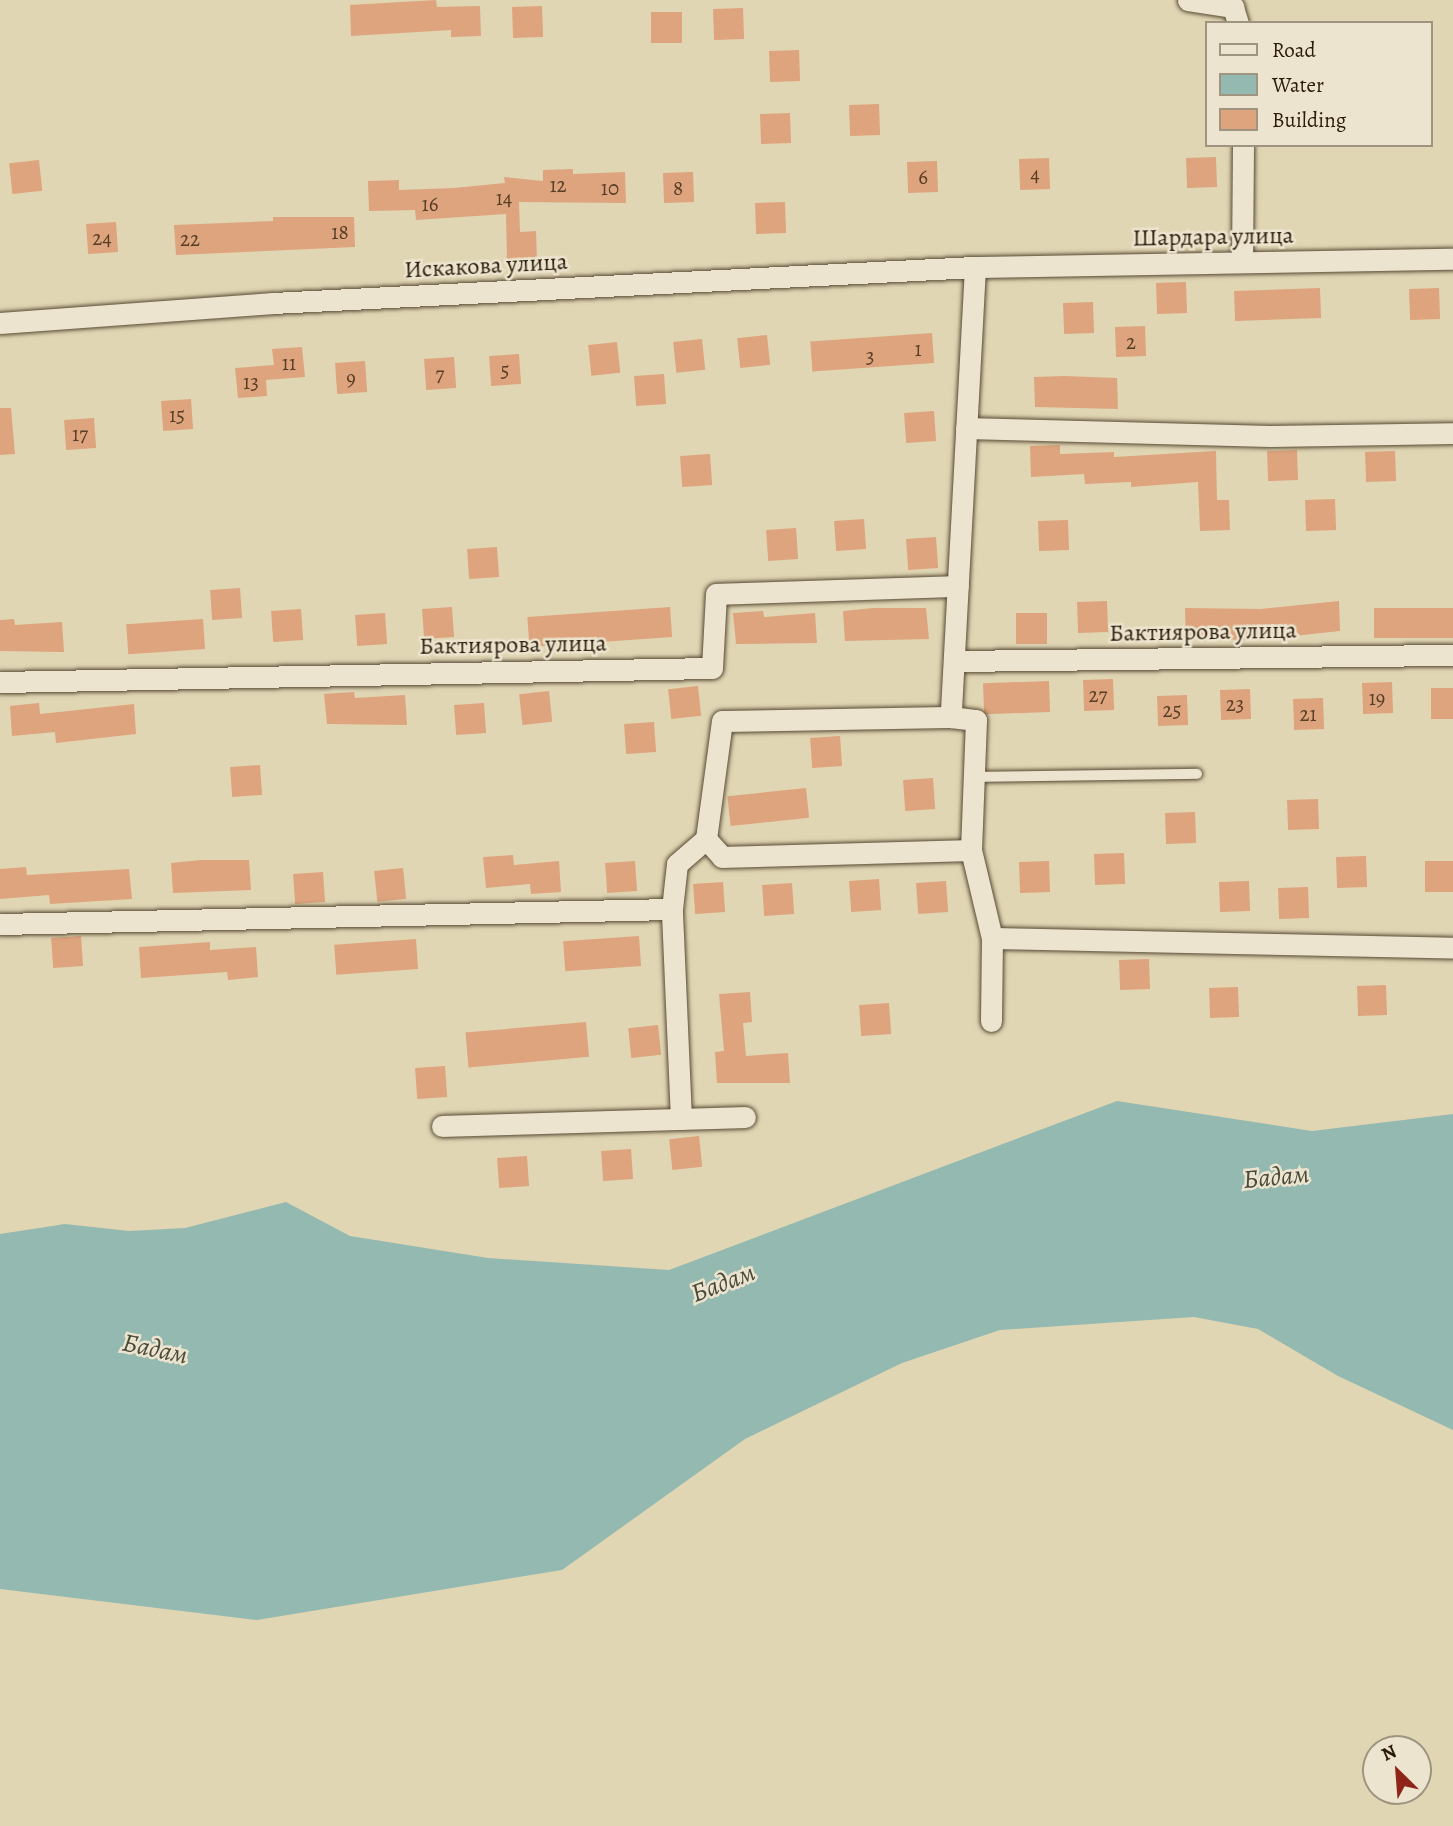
<!DOCTYPE html>
<meta charset="utf-8">
<style>
body{margin:0}
#map{position:relative;width:1453px;height:1826px;overflow:hidden;background:#e1d6b4;font-family:Alegreya,serif}
div>[style]{position:absolute}
[style*='--x']{left:calc(var(--x)*1px);top:calc(var(--y)*1px);width:calc(var(--w)*1px);rotate:calc(var(--a)*1deg)}
.water>*{inset:0;background:#94b9b0}
.building>*{inset:0;background:#dda47d;transform-origin:0 0}
.roads{filter:drop-shadow(0 0 2px #584a34) drop-shadow(0 0 2px #584a34)}
.lane>*{height:10px;margin:-5px;padding:0 5px;transform-origin:5px;border-radius:5px;background:#ece4ce}
.street>*{height:21px;margin:-10.5px;padding:0 10.5px;transform-origin:10.5px;border-radius:10.5px;background:#ece4ce}
span{translate:-50% -50%;white-space:nowrap;text-align:center;line-height:1.15;-webkit-text-stroke:5px #ece4ce;paint-order:stroke}
.number-label{font-size:21px;color:#583d27}
.number-label span{-webkit-text-stroke-width:0}
.street-label{font-size:24px;color:#2b1b0a}
.water-label{font-size:26px;color:#4a4a3c;font-style:italic}
.legend{position:absolute;left:1205px;top:21px;width:228px;height:126px;box-sizing:border-box;background:#ece4ce;border:2px solid #9f9480;margin:0;padding:9px 12px;list-style:none;font-size:21px;color:#2b1b0a}
.legend li{display:flex;align-items:center;gap:14px;height:35px}
.legend b{width:35px;border:2px solid #9f9480}
.north{position:absolute;left:1362px;top:1735px;width:70px;height:70px;box-sizing:border-box;background:#ece4ce;border:2px solid #9f9480;border-radius:50%;rotate:335deg;font-size:19px;font-weight:700;line-height:28px;text-align:center;color:#2b1b0a}
.north::after{content:'';display:block;margin:auto;width:24px;height:32px;background:#8f2418;clip-path:polygon(50% 0,100% 100%,50% 72%,0 100%)}
</style>
<div id="map">
<div class="water">
<div style="clip-path:polygon(1117px 1101px,1312px 1131px,1453px 1114px,1453px 1430px,1338px 1376px,1258px 1329px,1194px 1317px,1000px 1330px,902px 1363px,745px 1439px,562px 1570px,257px 1620px,0 1589px,0 1234px,65px 1224px,129px 1231px,185px 1228px,286px 1202px,350px 1236px,488px 1258px,669px 1270px)"></div>
</div>
<div class="building">
<div style="clip-path:polygon(436px 0,437px 7px,480px 6px,481px 36px,451px 37px,451px 30px,351px 36px,350px 5px)"></div>
<div style="left:542px;top:6px;width:31px;height:30px;rotate:88deg"></div>
<div style="left:743px;top:8px;width:31px;height:30px;rotate:88deg"></div>
<div style="left:682px;top:12px;width:31px;height:31px;rotate:90deg"></div>
<div style="left:799px;top:50px;width:31px;height:30px;rotate:88deg"></div>
<div style="left:879px;top:104px;width:31px;height:30px;rotate:88deg"></div>
<div style="left:790px;top:113px;width:30px;height:30px;rotate:88deg"></div>
<div style="left:1216px;top:157px;width:30px;height:30px;rotate:88deg"></div>
<div style="left:1049px;top:158px;width:31px;height:30px;rotate:88deg"></div>
<div style="left:39px;top:160px;width:31px;height:30px;rotate:84deg"></div>
<div style="left:937px;top:161px;width:31px;height:30px;rotate:88deg"></div>
<div style="clip-path:polygon(573px 169px,573px 174px,625px 172px,626px 203px,519px 202px,520px 232px,536px 231px,537px 262px,507px 263px,506px 214px,416px 220px,415px 210px,369px 211px,368px 181px,399px 180px,399px 190px,454px 188px,505px 183px,504px 177px,543px 181px,543px 170px)"></div>
<div style="left:693px;top:172px;width:30px;height:30px;rotate:88deg"></div>
<div style="left:785px;top:202px;width:31px;height:30px;rotate:88deg"></div>
<div style="clip-path:polygon(273px 217px,354px 217px,355px 247px,176px 255px,174px 225px,273px 221px)"></div>
<div style="left:116px;top:222px;width:30px;height:30px;rotate:86deg"></div>
<div style="left:1186px;top:282px;width:31px;height:30px;rotate:88deg"></div>
<div style="left:1320px;top:288px;width:30px;height:86px;rotate:88deg"></div>
<div style="left:1439px;top:288px;width:31px;height:30px;rotate:88deg"></div>
<div style="left:1093px;top:302px;width:31px;height:30px;rotate:88deg"></div>
<div style="left:1145px;top:326px;width:30px;height:30px;rotate:88deg"></div>
<div style="left:932px;top:333px;width:30px;height:122px;rotate:86deg"></div>
<div style="left:767px;top:335px;width:30px;height:30px;rotate:84deg"></div>
<div style="left:702px;top:339px;width:31px;height:29px;rotate:84deg"></div>
<div style="left:617px;top:342px;width:31px;height:29px;rotate:84deg"></div>
<div style="clip-path:polygon(302px 347px,305px 377px,266px 380px,267px 396px,238px 398px,235px 368px,274px 365px,272px 349px)"></div>
<div style="left:519px;top:354px;width:30px;height:30px;rotate:86deg"></div>
<div style="left:454px;top:357px;width:31px;height:30px;rotate:86deg"></div>
<div style="left:365px;top:361px;width:31px;height:30px;rotate:86deg"></div>
<div style="left:664px;top:374px;width:30px;height:30px;rotate:86deg"></div>
<div style="clip-path:polygon(1064px 376px,1117px 378px,1118px 409px,1035px 407px,1034px 377px)"></div>
<div style="left:191px;top:399px;width:30px;height:30px;rotate:86deg"></div>
<div style="clip-path:polygon(0 408px,11px 408px,15px 454px,0 455px)"></div>
<div style="left:934px;top:411px;width:30px;height:30px;rotate:86deg"></div>
<div style="left:94px;top:418px;width:30px;height:30px;rotate:86deg"></div>
<div style="clip-path:polygon(1060px 445px,1060px 454px,1114px 452px,1114px 457px,1216px 451px,1217px 500px,1229px 500px,1230px 530px,1200px 531px,1198px 482px,1131px 487px,1131px 482px,1085px 484px,1084px 474px,1031px 477px,1030px 446px)"></div>
<div style="left:1297px;top:450px;width:30px;height:30px;rotate:88deg"></div>
<div style="left:1395px;top:451px;width:30px;height:30px;rotate:88deg"></div>
<div style="left:710px;top:454px;width:31px;height:30px;rotate:86deg"></div>
<div style="left:1335px;top:499px;width:31px;height:30px;rotate:88deg"></div>
<div style="left:864px;top:519px;width:30px;height:30px;rotate:86deg"></div>
<div style="left:1068px;top:520px;width:30px;height:30px;rotate:88deg"></div>
<div style="left:796px;top:528px;width:31px;height:30px;rotate:86deg"></div>
<div style="left:936px;top:537px;width:31px;height:30px;rotate:86deg"></div>
<div style="left:497px;top:547px;width:30px;height:30px;rotate:86deg"></div>
<div style="left:240px;top:588px;width:30px;height:30px;rotate:86deg"></div>
<div style="left:1107px;top:601px;width:31px;height:30px;rotate:88deg"></div>
<div style="clip-path:polygon(1339px 601px,1340px 631px,1255px 640px,1186px 639px,1185px 608px,1261px 609px)"></div>
<div style="left:452px;top:607px;width:30px;height:30px;rotate:86deg"></div>
<div style="left:670px;top:607px;width:30px;height:143px;rotate:86deg"></div>
<div style="clip-path:polygon(873px 608px,926px 608px,929px 639px,845px 641px,843px 611px)"></div>
<div style="left:1453px;top:608px;width:30px;height:79px;rotate:90deg"></div>
<div style="left:301px;top:609px;width:31px;height:30px;rotate:86deg"></div>
<div style="clip-path:polygon(763px 611px,764px 617px,815px 613px,817px 643px,736px 644px,733px 613px)"></div>
<div style="left:385px;top:613px;width:31px;height:30px;rotate:86deg"></div>
<div style="left:1047px;top:613px;width:31px;height:31px;rotate:90deg"></div>
<div style="clip-path:polygon(14px 619px,15px 625px,62px 622px,64px 652px,0 651px,0 620px)"></div>
<div style="left:203px;top:619px;width:30px;height:77px;rotate:86deg"></div>
<div style="left:1113px;top:679px;width:31px;height:30px;rotate:88deg"></div>
<div style="left:1049px;top:681px;width:31px;height:66px;rotate:88deg"></div>
<div style="left:1392px;top:682px;width:31px;height:30px;rotate:88deg"></div>
<div style="left:698px;top:686px;width:30px;height:30px;rotate:84deg"></div>
<div style="left:1453px;top:688px;width:31px;height:22px;rotate:90deg"></div>
<div style="left:1250px;top:689px;width:30px;height:30px;rotate:88deg"></div>
<div style="left:549px;top:691px;width:31px;height:30px;rotate:84deg"></div>
<div style="clip-path:polygon(354px 692px,355px 698px,405px 695px,407px 725px,327px 724px,324px 694px)"></div>
<div style="left:1187px;top:695px;width:30px;height:30px;rotate:88deg"></div>
<div style="left:1323px;top:698px;width:31px;height:30px;rotate:88deg"></div>
<div style="clip-path:polygon(39px 703px,40px 714px,134px 704px,136px 734px,56px 743px,55px 732px,12px 736px,10px 706px)"></div>
<div style="left:484px;top:703px;width:30px;height:30px;rotate:86deg"></div>
<div style="left:654px;top:722px;width:30px;height:30px;rotate:86deg"></div>
<div style="left:840px;top:736px;width:30px;height:30px;rotate:86deg"></div>
<div style="left:260px;top:765px;width:30px;height:30px;rotate:86deg"></div>
<div style="left:933px;top:778px;width:31px;height:30px;rotate:86deg"></div>
<div style="left:806px;top:788px;width:30px;height:79px;rotate:84deg"></div>
<div style="left:1318px;top:799px;width:30px;height:31px;rotate:88deg"></div>
<div style="left:1195px;top:812px;width:31px;height:30px;rotate:88deg"></div>
<div style="left:1124px;top:853px;width:31px;height:30px;rotate:88deg"></div>
<div style="clip-path:polygon(513px 855px,514px 865px,559px 861px,561px 892px,531px 894px,530px 884px,486px 888px,483px 857px)"></div>
<div style="left:1366px;top:856px;width:31px;height:30px;rotate:88deg"></div>
<div style="clip-path:polygon(201px 860px,249px 860px,251px 890px,173px 893px,171px 863px)"></div>
<div style="left:635px;top:861px;width:30px;height:30px;rotate:86deg"></div>
<div style="left:1049px;top:861px;width:31px;height:30px;rotate:88deg"></div>
<div style="left:1453px;top:861px;width:31px;height:28px;rotate:90deg"></div>
<div style="clip-path:polygon(26px 867px,27px 875px,129px 869px,132px 899px,50px 904px,49px 895px,0 899px,0 869px)"></div>
<div style="left:403px;top:868px;width:31px;height:29px;rotate:84deg"></div>
<div style="left:323px;top:872px;width:30px;height:30px;rotate:86deg"></div>
<div style="left:879px;top:879px;width:31px;height:30px;rotate:86deg"></div>
<div style="left:946px;top:881px;width:31px;height:30px;rotate:86deg"></div>
<div style="left:1249px;top:881px;width:30px;height:30px;rotate:88deg"></div>
<div style="left:723px;top:882px;width:30px;height:30px;rotate:86deg"></div>
<div style="left:792px;top:883px;width:31px;height:30px;rotate:86deg"></div>
<div style="left:1308px;top:887px;width:31px;height:30px;rotate:88deg"></div>
<div style="left:81px;top:936px;width:30px;height:30px;rotate:86deg"></div>
<div style="left:639px;top:936px;width:30px;height:76px;rotate:86deg"></div>
<div style="left:416px;top:939px;width:30px;height:82px;rotate:86deg"></div>
<div style="clip-path:polygon(210px 942px,210px 950px,256px 947px,258px 977px,228px 980px,227px 972px,141px 978px,139px 947px)"></div>
<div style="left:1149px;top:959px;width:30px;height:30px;rotate:88deg"></div>
<div style="left:1386px;top:985px;width:30px;height:29px;rotate:88deg"></div>
<div style="left:1238px;top:987px;width:30px;height:29px;rotate:88deg"></div>
<div style="clip-path:polygon(750px 992px,752px 1022px,743px 1023px,746px 1056px,788px 1053px,790px 1083px,717px 1083px,715px 1052px,724px 1051px,719px 994px)"></div>
<div style="left:889px;top:1003px;width:31px;height:30px;rotate:86deg"></div>
<div style="left:586px;top:1022px;width:35px;height:121px;rotate:85deg"></div>
<div style="left:658px;top:1025px;width:30px;height:30px;rotate:84deg"></div>
<div style="left:445px;top:1066px;width:31px;height:30px;rotate:86deg"></div>
<div style="left:699px;top:1136px;width:31px;height:30px;rotate:84deg"></div>
<div style="left:631px;top:1149px;width:30px;height:30px;rotate:86deg"></div>
<div style="left:527px;top:1156px;width:30px;height:30px;rotate:86deg"></div>
</div>
<div class="roads">
<div class="lane">
<div style="--x:974;--y:777;--w:223;--a:-0.8"></div>
</div>
<div class="street">
<div style="--x:1188;--y:0;--w:46;--a:8.8"></div>
<div style="--x:1233;--y:7;--w:17;--a:73"></div>
<div style="--x:1242;--y:262;--w:117;--a:-89.5"></div>
<div style="--x:975;--y:267;--w:451;--a:93.1"></div>
<div style="--x:951;--y:717;--w:25;--a:7"></div>
<div style="--x:976;--y:720;--w:130;--a:92.2"></div>
<div style="--x:971;--y:850;--w:90;--a:76.6"></div>
<div style="--x:992;--y:938;--w:83;--a:90.7"></div>
<div style="--x:0;--y:323;--w:274;--a:-4.2"></div>
<div style="--x:273;--y:303;--w:703;--a:-2.94"></div>
<div style="--x:975;--y:267;--w:478;--a:-1"></div>
<div style="--x:966;--y:428;--w:304;--a:1.5"></div>
<div style="--x:1270;--y:436;--w:183;--a:-0.9"></div>
<div style="--x:954;--y:661;--w:499;--a:-0.7"></div>
<div style="--x:0;--y:682;--w:712;--a:-1.13"></div>
<div style="--x:712;--y:668;--w:74;--a:-86.9"></div>
<div style="--x:716;--y:594;--w:242;--a:-1.9"></div>
<div style="--x:706;--y:839;--w:24;--a:48"></div>
<div style="--x:722;--y:857;--w:249;--a:-1.6"></div>
<div style="--x:0;--y:924;--w:672;--a:-1.28"></div>
<div style="--x:992;--y:938;--w:461;--a:1.2"></div>
<div style="--x:681;--y:1119;--w:210;--a:-92.5"></div>
<div style="--x:672;--y:909;--w:45;--a:-83.7"></div>
<div style="--x:677;--y:864;--w:38;--a:-41"></div>
<div style="--x:706;--y:839;--w:119;--a:-82.3"></div>
<div style="--x:722;--y:721;--w:229;--a:-1"></div>
<div style="--x:442;--y:1126;--w:303;--a:-1.7"></div>
</div>
</div>
<div class="number-label">
<span style="left:1035px;top:174px">4</span>
<span style="left:923px;top:177px">6</span>
<span style="left:558px;top:185px">12</span>
<span style="left:610px;top:188px">10</span>
<span style="left:678px;top:188px">8</span>
<span style="left:504px;top:198px">14</span>
<span style="left:430px;top:204px">16</span>
<span style="left:340px;top:232px">18</span>
<span style="left:102px;top:238px">24</span>
<span style="left:190px;top:239px">22</span>
<span style="left:1131px;top:342px">2</span>
<span style="left:918px;top:349px">1</span>
<span style="left:870px;top:356px">3</span>
<span style="left:289px;top:363px">11</span>
<span style="left:505px;top:370px">5</span>
<span style="left:440px;top:374px">7</span>
<span style="left:351px;top:378px">9</span>
<span style="left:251px;top:382px">13</span>
<span style="left:177px;top:415px">15</span>
<span style="left:80px;top:434px">17</span>
<span style="left:1098px;top:695px">27</span>
<span style="left:1377px;top:698px">19</span>
<span style="left:1235px;top:704px">23</span>
<span style="left:1172px;top:710px">25</span>
<span style="left:1308px;top:714px">21</span>
</div>
<div class="street-label">
<span style="left:1213px;top:237px;rotate:-1deg">Шардара улица</span>
<span style="left:486px;top:266px;rotate:-3deg">Искакова улица</span>
<span style="left:1203px;top:632px;rotate:-1deg">Бактиярова улица</span>
<span style="left:513px;top:645px;rotate:-1deg">Бактиярова улица</span>
</div>
<div class="water-label">
<span style="left:1276px;top:1177px;rotate:-5deg">Бадам</span>
<span style="left:723px;top:1283px;rotate:-21deg">Бадам</span>
<span style="left:155px;top:1349px;rotate:12deg">Бадам</span>
</div>
<ul class="legend">
<li><b style="height:9px;background:#ece4ce"></b>Road</li>
<li><b style="height:19px;background:#94b9b0"></b>Water</li>
<li><b style="height:19px;background:#dda47d"></b>Building</li>
</ul>
<div class="north">N</div>
</div>
